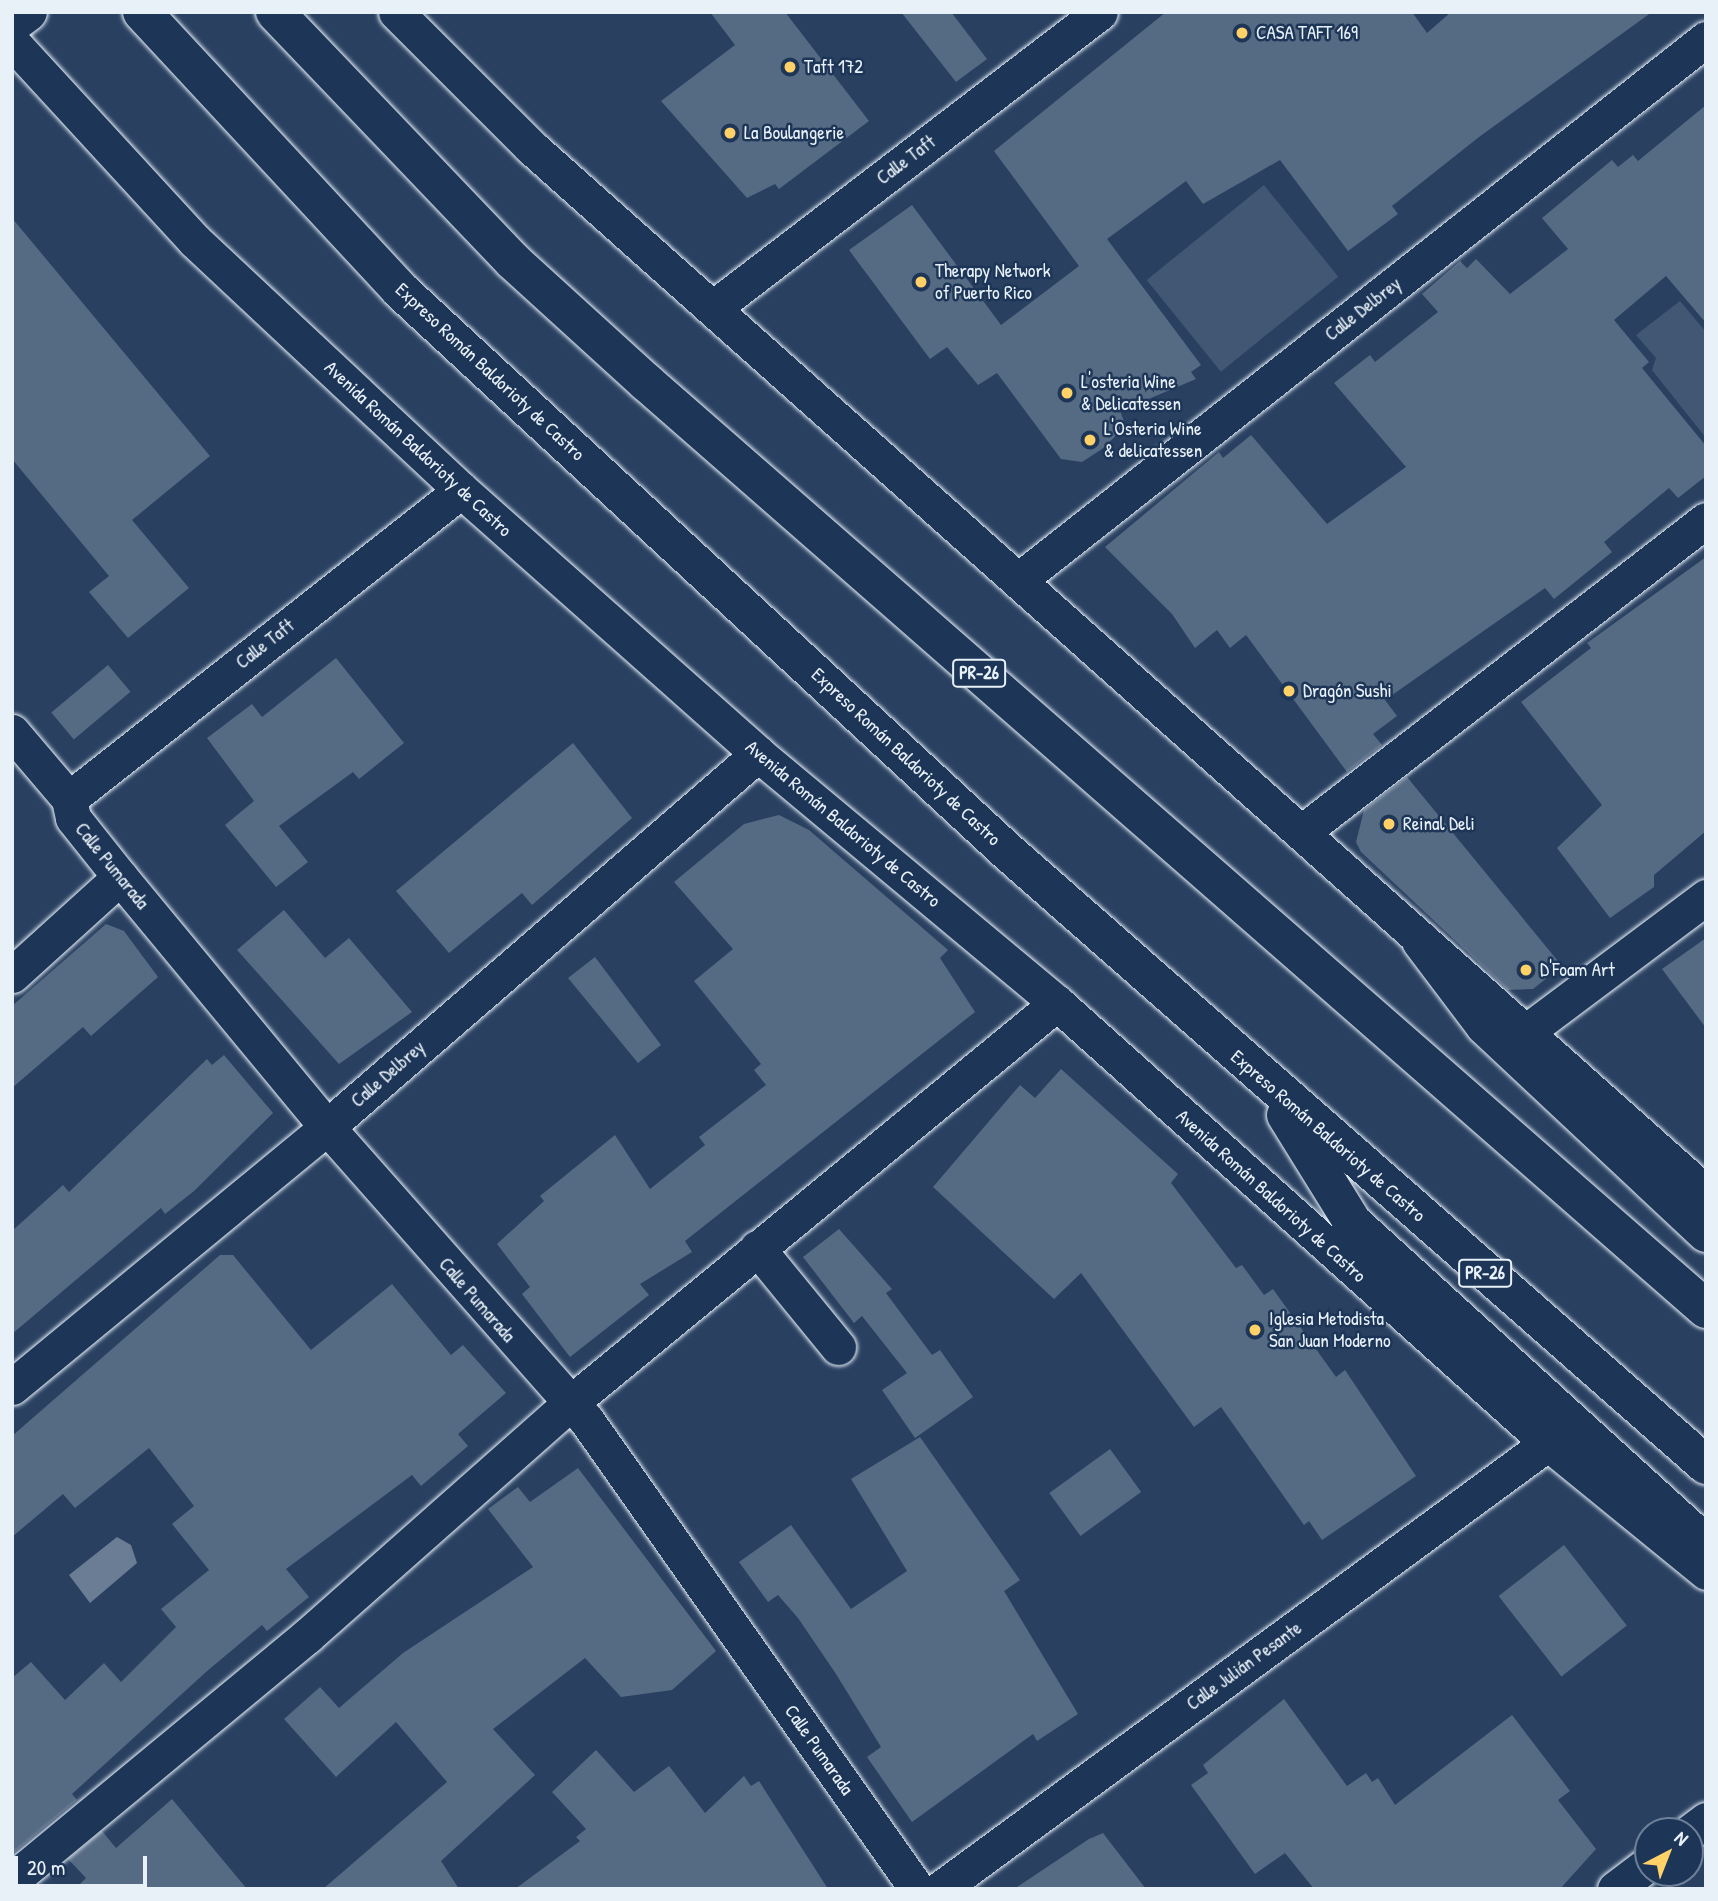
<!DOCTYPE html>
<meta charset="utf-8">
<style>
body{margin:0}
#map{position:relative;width:1718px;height:1901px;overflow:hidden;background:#294061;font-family:"Patrick Hand",sans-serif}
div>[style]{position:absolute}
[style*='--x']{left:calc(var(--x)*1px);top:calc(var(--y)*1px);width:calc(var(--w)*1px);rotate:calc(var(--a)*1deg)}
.green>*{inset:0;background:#415774;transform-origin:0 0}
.water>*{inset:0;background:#6b7c95}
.building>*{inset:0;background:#556a83;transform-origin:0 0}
.roads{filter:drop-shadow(0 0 2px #e8f1f8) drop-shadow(0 0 2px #e8f1f8)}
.street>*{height:35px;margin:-17.5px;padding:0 17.5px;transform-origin:17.5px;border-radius:17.5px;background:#1d3557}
.secondary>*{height:38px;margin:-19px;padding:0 19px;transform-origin:19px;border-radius:19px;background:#1d3557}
.highway>*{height:38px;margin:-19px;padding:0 19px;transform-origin:19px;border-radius:19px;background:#1d3557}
.dots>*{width:19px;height:19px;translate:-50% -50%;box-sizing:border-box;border:4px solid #1d3557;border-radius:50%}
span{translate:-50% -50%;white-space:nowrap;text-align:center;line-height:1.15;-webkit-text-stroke:5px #1d3557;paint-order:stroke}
.shield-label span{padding:2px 5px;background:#1d3557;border:2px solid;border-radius:5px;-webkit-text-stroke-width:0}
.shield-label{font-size:18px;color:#e8f1f8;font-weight:700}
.poi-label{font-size:19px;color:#e8f1f8}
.left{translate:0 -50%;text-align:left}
.street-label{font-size:19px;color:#e8f1f8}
.frame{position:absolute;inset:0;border:14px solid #e8f1f8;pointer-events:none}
.north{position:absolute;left:1634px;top:1817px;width:70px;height:70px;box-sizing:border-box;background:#1d3557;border:2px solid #6e8097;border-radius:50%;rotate:42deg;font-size:19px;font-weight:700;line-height:28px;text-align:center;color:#e8f1f8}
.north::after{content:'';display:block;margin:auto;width:24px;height:32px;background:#ffd166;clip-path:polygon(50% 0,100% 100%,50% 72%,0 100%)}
.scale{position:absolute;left:14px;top:1856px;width:133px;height:32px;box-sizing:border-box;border:4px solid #e8f1f8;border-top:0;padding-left:9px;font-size:21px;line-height:24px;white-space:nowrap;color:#e8f1f8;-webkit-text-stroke:5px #1d3557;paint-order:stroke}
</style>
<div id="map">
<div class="green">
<div style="left:1264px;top:185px;width:118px;height:151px;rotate:51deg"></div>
<div style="clip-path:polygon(1680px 301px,1706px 332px,1706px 438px,1652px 370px,1656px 358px,1636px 335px)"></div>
</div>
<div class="water">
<div style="clip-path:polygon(117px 1537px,131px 1545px,137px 1563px,90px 1603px,69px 1575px)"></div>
</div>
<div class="building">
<div style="clip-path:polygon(710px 12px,785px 12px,869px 121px,779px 189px,775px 184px,747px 198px,661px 101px,735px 45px)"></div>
<div style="clip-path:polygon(901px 12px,951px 12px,987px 59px,956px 82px)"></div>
<div style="clip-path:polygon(1166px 12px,1412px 12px,1427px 33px,1451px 12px,1652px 12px,1479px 137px,1392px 206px,1398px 214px,1348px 251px,1280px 160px,1203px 204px,1186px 181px,1107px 239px,1201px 365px,1191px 372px,1196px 379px,1120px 411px,1126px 426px,1102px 449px,1082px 462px,1061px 459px,997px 373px,978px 385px,947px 347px,930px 359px,849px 250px,912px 205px,1001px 325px,1079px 266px,994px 151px)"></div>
<div style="clip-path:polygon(1706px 105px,1706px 323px,1666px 276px,1614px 320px,1649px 362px,1642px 368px,1706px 446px,1706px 476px,1678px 498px,1669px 488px,1604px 542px,1612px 552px,1554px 599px,1545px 588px,1385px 700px,1397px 716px,1373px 734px,1382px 745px,1347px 772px,1246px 635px,1230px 648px,1217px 630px,1195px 648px,1172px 614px,1105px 547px,1219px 452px,1223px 458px,1251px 435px,1327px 524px,1406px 467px,1334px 383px,1370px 355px,1375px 362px,1438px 312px,1422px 294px,1460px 261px,1467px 268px,1476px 259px,1510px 294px,1568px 249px,1542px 218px,1612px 160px,1618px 167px,1633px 155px,1638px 161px)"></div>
<div style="clip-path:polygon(12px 218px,210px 456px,132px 520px,189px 588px,128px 638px,89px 592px,109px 576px,12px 459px)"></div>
<div style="clip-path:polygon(1706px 557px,1706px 831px,1654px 875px,1654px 887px,1610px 918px,1557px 848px,1602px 805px,1521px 702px,1591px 648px,1587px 643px)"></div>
<div style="clip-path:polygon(336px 658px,404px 743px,359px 779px,353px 772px,279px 826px,308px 862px,276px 887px,225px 825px,254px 801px,207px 738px,252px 704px,262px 717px)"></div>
<div style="left:108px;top:665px;width:35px;height:74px;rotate:50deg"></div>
<div style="clip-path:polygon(573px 743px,632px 818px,532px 905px,522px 893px,449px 953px,396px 891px)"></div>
<div style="clip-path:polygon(1407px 777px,1562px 966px,1533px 989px,1508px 990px,1361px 852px,1356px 842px,1364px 810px)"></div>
<div style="clip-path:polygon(779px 815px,809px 830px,948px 950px,940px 958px,975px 1012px,685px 1241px,692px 1252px,640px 1284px,649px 1295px,570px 1357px,522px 1294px,530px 1287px,497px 1244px,544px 1201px,540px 1196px,615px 1135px,650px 1189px,705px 1145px,699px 1137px,766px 1085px,754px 1070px,761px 1064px,694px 981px,733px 949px,674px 882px,744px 824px)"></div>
<div style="clip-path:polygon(284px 910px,325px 958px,349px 938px,412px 1012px,339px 1064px,237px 950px)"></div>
<div style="clip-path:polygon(106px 924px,124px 931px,158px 977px,91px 1036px,83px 1027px,12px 1088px,12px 1006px)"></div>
<div style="clip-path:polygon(1706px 938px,1706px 1028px,1662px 969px)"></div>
<div style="clip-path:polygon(595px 957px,661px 1045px,638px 1063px,568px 978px)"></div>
<div style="clip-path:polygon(224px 1055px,273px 1113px,194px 1191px,165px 1214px,161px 1208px,12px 1334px,12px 1231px,63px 1185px,69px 1192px,207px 1059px,212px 1065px)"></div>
<div style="clip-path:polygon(1061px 1069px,1178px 1174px,1171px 1183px,1236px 1268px,1242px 1265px,1264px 1295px,1273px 1289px,1336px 1377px,1345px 1370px,1416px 1476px,1322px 1540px,1309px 1521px,1304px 1525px,1221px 1407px,1194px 1427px,1081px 1273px,1054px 1299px,933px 1187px,1020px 1085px,1035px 1098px)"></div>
<div style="clip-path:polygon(839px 1229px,892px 1289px,886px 1293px,932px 1355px,940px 1350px,973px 1397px,915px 1438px,882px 1390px,907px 1373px,862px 1316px,854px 1323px,803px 1257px)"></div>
<div style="clip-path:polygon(220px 1255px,233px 1255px,311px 1350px,392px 1284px,451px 1355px,463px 1345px,506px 1393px,458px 1434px,468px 1446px,421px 1486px,412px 1475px,286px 1569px,309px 1597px,267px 1631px,262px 1625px,206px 1672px,72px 1794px,77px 1800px,12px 1854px,12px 1678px,31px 1662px,65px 1700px,104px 1663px,121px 1682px,176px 1627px,161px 1609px,209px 1570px,172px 1524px,194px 1506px,149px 1448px,75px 1508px,63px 1494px,12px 1537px,12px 1436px)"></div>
<div style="clip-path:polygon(920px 1437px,1020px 1580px,1004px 1591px,1078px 1714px,1037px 1741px,1033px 1734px,912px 1822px,867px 1757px,881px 1747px,836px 1674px,798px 1618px,778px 1595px,768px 1602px,739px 1562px,791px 1525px,851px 1609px,907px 1571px,851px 1479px)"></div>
<div style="left:1110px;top:1449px;width:53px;height:75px;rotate:54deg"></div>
<div style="clip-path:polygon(578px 1468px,716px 1651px,672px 1690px,621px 1697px,585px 1658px,493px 1729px,535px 1775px,441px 1861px,459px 1889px,323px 1889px,447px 1782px,396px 1722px,336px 1777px,284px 1719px,320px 1687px,339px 1708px,403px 1653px,533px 1567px,488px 1509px,518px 1487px,530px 1502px)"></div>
<div style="left:1564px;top:1545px;width:102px;height:83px;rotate:52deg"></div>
<div style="clip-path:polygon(1284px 1699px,1347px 1786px,1366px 1773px,1372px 1782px,1378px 1778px,1395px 1805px,1512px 1715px,1570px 1791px,1558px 1800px,1596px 1849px,1560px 1889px,1314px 1889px,1285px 1853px,1255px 1874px,1191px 1785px,1208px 1773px,1203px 1765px)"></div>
<div style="clip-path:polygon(596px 1750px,634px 1792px,669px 1766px,705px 1813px,744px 1776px,751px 1786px,759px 1781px,828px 1889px,515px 1889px,580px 1841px,576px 1837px,586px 1829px,552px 1792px)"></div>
<div style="clip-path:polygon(172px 1799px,247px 1889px,75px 1889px,86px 1878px,68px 1859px,102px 1831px,116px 1848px)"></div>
<div style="clip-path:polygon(1103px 1833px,1146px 1889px,1014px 1889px,1089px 1839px)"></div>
</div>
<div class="roads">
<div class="street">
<div style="--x:396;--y:12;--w:191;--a:45"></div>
<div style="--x:531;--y:147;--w:1573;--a:41.68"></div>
<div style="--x:12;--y:42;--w:270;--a:47.4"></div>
<div style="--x:195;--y:241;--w:364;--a:43.1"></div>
<div style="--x:461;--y:490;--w:397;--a:41.6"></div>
<div style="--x:758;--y:754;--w:389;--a:39.8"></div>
<div style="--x:1057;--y:1003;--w:659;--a:41.86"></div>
<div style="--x:1548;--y:1443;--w:204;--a:39.2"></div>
<div style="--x:713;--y:308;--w:487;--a:-37.4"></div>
<div style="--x:1020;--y:579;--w:873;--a:-38.21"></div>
<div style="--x:12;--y:732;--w:88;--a:49.6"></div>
<div style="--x:69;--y:799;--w:19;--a:78"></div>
<div style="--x:73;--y:818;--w:75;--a:51.5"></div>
<div style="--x:120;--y:877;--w:325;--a:50.4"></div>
<div style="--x:327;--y:1127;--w:392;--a:48.5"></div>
<div style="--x:587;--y:1421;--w:573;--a:54.81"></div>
<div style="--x:69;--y:799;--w:499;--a:-38.2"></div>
<div style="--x:1302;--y:832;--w:510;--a:-37.68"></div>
<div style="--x:12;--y:975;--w:146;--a:-42.2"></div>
<div style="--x:1523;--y:1034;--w:229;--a:-36.8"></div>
<div style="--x:757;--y:1248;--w:128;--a:50.7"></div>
<div style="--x:12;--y:1387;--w:408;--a:-39.5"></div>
<div style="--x:327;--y:1127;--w:570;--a:-40.87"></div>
<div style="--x:1690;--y:1832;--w:20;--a:-37"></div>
<div style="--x:12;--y:1880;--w:383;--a:-39.6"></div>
<div style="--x:307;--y:1636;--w:349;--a:-41.5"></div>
<div style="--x:568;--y:1405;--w:633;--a:-39.42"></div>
<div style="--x:940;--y:1889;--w:754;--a:-36.26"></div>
<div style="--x:1615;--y:1889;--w:41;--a:-37.1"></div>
</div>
<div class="secondary">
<div style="--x:12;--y:24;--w:20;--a:-37"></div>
</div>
<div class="highway">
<div style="--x:142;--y:12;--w:379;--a:47.1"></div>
<div style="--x:400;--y:290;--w:828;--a:42.75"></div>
<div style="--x:1008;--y:852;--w:929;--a:41.29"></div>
<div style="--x:275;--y:12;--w:344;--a:46.3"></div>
<div style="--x:513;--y:261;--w:180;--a:42.3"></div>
<div style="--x:646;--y:382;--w:1408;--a:41.17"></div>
<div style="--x:1421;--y:941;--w:106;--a:53"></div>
<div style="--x:1485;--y:1026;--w:303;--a:43.1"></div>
<div style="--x:1286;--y:1115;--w:127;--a:58.2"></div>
<div style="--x:1353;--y:1223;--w:477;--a:42.3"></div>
</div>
</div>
<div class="dots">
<div style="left:1242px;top:33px;background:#ffd166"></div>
<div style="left:790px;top:67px;background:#ffd166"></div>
<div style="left:730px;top:133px;background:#ffd166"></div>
<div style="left:921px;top:282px;background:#ffd166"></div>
<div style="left:1067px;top:393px;background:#ffd166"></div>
<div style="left:1090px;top:440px;background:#ffd166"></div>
<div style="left:1289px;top:691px;background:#ffd166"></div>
<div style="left:1389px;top:824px;background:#ffd166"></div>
<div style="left:1526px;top:970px;background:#ffd166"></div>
<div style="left:1255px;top:1330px;background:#ffd166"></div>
</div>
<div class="shield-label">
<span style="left:979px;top:673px">PR-26</span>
<span style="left:1485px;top:1273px">PR-26</span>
</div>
<div class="poi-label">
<span class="left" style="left:1256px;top:33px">CASA TAFT 169</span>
<span class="left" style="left:804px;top:67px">Taft 172</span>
<span class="left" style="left:744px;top:133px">La Boulangerie</span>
<span class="left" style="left:935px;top:282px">Therapy Network<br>of Puerto Rico</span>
<span class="left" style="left:1081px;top:393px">L'osteria Wine<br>&amp; Delicatessen</span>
<span class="left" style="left:1104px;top:440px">L'Osteria Wine<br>&amp; delicatessen</span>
<span class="left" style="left:1303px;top:691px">Dragón Sushi</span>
<span class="left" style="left:1403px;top:824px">Reinal Deli</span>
<span class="left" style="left:1540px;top:970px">D'Foam Art</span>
<span class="left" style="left:1269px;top:1330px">Iglesia Metodista<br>San Juan Moderno</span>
</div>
<div class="street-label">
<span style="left:906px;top:160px;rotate:-37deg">Calle Taft</span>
<span style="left:1363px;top:309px;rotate:-38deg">Calle Delbrey</span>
<span style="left:490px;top:372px;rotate:43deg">Expreso Román Baldorioty de Castro</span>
<span style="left:418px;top:449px;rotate:43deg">Avenida Román Baldorioty de Castro</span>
<span style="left:265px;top:644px;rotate:-38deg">Calle Taft</span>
<span style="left:906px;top:757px;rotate:43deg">Expreso Román Baldorioty de Castro</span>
<span style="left:843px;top:824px;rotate:40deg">Avenida Román Baldorioty de Castro</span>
<span style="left:112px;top:866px;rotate:51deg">Calle Pumarada</span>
<span style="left:388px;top:1074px;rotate:-41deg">Calle Delbrey</span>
<span style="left:1328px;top:1136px;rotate:41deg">Expreso Román Baldorioty de Castro</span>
<span style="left:1271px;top:1196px;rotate:42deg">Avenida Román Baldorioty de Castro</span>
<span style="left:477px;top:1300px;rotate:49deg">Calle Pumarada</span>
<span style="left:1244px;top:1666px;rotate:-36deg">Calle Julián Pesante</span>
<span style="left:819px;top:1750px;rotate:55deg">Calle Pumarada</span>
</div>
<div class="frame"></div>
<div class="north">N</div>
<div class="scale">20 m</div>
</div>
